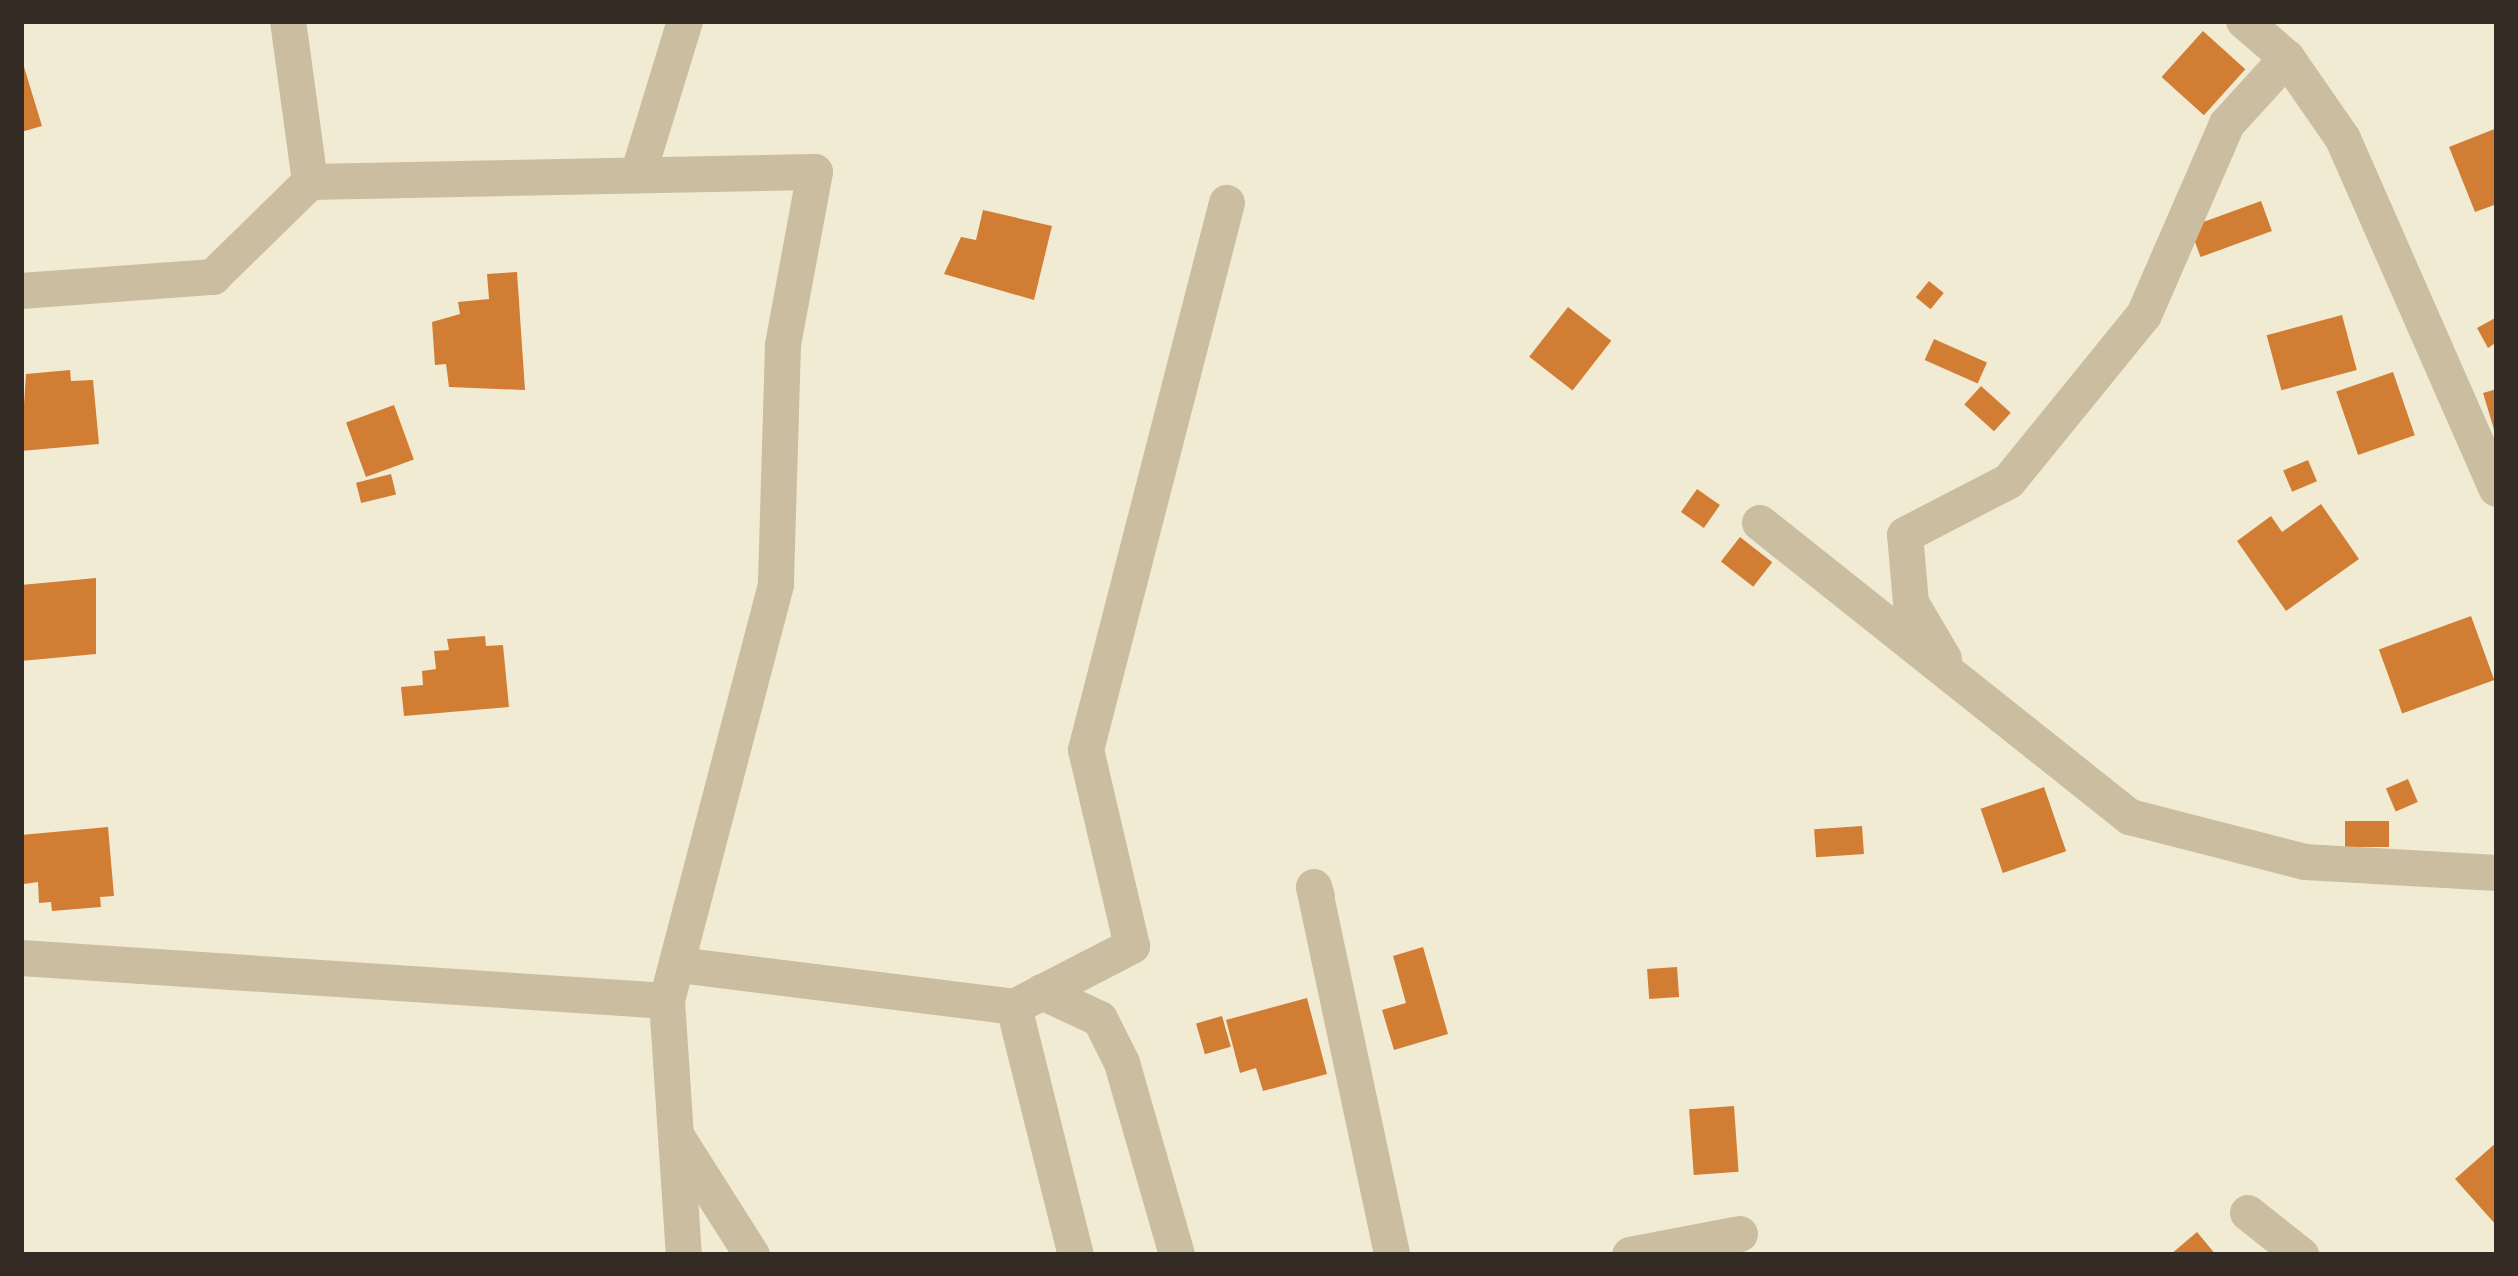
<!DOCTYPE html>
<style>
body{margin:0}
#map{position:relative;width:2518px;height:1276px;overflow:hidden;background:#f2ebd4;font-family:"Fira Sans",sans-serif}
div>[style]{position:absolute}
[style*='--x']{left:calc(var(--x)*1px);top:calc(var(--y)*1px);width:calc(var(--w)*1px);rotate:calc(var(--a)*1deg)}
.building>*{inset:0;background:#d17e34;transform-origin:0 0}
.minor>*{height:36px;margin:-18px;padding:0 18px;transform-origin:18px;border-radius:18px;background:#cbbda0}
span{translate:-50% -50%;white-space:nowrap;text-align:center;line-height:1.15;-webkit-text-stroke:9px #faf4e0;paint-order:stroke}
.frame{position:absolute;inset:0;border:24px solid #342c24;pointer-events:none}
</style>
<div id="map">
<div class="building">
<div style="left:2203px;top:31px;width:57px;height:62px;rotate:42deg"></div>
<div style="clip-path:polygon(21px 57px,42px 126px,21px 132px)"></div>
<div style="clip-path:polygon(2497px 128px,2497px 204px,2475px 212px,2449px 147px)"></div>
<div style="left:2261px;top:201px;width:32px;height:76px;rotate:70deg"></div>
<div style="clip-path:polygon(983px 210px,1052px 226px,1034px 300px,944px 274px,961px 237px,976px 240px)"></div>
<div style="clip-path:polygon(517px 272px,525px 390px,449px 387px,446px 364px,435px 365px,432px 322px,460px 314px,458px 302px,489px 299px,487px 274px)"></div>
<div style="left:1929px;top:281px;width:19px;height:21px;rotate:39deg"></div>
<div style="left:1568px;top:307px;width:55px;height:63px;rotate:38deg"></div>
<div style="left:2342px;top:315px;width:57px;height:78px;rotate:75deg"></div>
<div style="clip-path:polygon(2497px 317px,2497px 342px,2488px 348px,2477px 328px)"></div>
<div style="left:1934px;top:339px;width:58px;height:23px;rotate:24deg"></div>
<div style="clip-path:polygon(70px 370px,71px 381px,93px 380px,99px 444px,21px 451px,26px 374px)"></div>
<div style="left:2393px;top:372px;width:67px;height:60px;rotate:71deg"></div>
<div style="left:1981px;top:386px;width:40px;height:25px;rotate:42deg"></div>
<div style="clip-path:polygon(2497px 389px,2497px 436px,2496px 436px,2483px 393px)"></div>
<div style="left:394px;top:405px;width:58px;height:51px;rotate:70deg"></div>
<div style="left:2308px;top:460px;width:23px;height:27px;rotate:67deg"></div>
<div style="left:391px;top:474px;width:21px;height:36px;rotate:76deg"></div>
<div style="left:1697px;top:489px;width:28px;height:28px;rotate:35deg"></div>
<div style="clip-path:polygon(2321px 504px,2359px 559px,2286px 611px,2237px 541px,2271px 516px,2282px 532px)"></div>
<div style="left:1740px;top:537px;width:41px;height:31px;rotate:38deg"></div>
<div style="clip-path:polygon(96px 578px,96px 654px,21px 661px,21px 585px)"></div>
<div style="left:2471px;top:616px;width:68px;height:98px;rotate:70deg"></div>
<div style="clip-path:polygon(485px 636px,486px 646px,503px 645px,509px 707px,404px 716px,401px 687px,423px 685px,422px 671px,436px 669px,434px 651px,449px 650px,447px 639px)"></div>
<div style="left:2408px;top:779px;width:25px;height:24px;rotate:67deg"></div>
<div style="left:2044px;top:787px;width:68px;height:67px;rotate:71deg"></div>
<div style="left:2345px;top:821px;width:44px;height:26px"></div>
<div style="left:1862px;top:826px;width:28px;height:48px;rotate:86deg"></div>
<div style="clip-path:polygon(108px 827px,114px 896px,100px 897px,101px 907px,52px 911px,51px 902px,39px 903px,38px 882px,24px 884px,21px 874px,21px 835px)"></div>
<div style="clip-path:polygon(1423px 947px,1448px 1034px,1394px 1050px,1382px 1010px,1406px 1003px,1393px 956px)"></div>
<div style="left:1677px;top:967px;width:30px;height:30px;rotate:86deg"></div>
<div style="clip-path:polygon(1307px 998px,1327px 1074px,1263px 1091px,1256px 1068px,1240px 1073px,1226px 1020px)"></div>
<div style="left:1222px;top:1016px;width:32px;height:27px;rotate:74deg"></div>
<div style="left:1734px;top:1106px;width:66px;height:45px;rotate:86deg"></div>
<div style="clip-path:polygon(2497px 1142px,2497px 1226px,2455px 1179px)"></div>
<div style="clip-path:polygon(2197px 1232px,2216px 1255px,2170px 1255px)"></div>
</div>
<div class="minor">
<div style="--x:288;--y:21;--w:162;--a:82.2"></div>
<div style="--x:2244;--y:21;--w:57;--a:40.7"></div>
<div style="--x:2287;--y:58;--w:98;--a:55.3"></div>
<div style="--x:2343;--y:139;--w:382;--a:66.3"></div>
<div style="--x:638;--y:175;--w:161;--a:-73"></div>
<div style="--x:21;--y:291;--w:193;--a:-4.2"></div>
<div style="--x:213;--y:277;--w:136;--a:-44.4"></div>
<div style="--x:310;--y:182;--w:505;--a:-1.13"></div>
<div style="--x:815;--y:172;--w:176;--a:100.5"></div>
<div style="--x:783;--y:345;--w:240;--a:91.7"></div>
<div style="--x:776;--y:585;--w:430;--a:104.7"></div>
<div style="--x:667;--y:1001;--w:255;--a:86.2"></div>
<div style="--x:1760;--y:523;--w:473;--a:38.5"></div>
<div style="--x:2130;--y:817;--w:181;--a:14.4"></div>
<div style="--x:2305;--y:862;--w:192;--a:3.3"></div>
<div style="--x:1944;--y:659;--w:65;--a:-120.5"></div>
<div style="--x:1911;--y:603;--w:68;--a:-95"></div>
<div style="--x:1905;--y:535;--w:117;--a:-27.4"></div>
<div style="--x:2009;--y:481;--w:214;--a:-50.9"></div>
<div style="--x:2144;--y:315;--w:208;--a:-66.5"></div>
<div style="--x:2227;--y:124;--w:89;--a:-47.7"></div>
<div style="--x:1317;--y:897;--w:10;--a:-107"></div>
<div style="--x:1314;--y:887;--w:376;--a:78"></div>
<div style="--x:21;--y:958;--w:647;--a:3.81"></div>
<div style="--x:679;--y:965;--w:338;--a:7.1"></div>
<div style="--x:1014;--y:1007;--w:133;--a:-27.3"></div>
<div style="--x:1132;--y:946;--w:201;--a:-103.2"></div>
<div style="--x:1086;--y:750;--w:565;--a:-75.55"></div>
<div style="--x:1042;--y:992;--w:64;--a:25"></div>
<div style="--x:1100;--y:1019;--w:49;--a:63.4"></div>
<div style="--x:1122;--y:1063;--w:200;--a:74"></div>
<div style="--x:1014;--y:1007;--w:256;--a:76"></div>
<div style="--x:677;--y:1137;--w:140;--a:57.6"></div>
<div style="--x:2248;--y:1213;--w:68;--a:38.4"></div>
<div style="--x:1630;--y:1255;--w:112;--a:-10.8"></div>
</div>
<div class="frame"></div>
</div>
